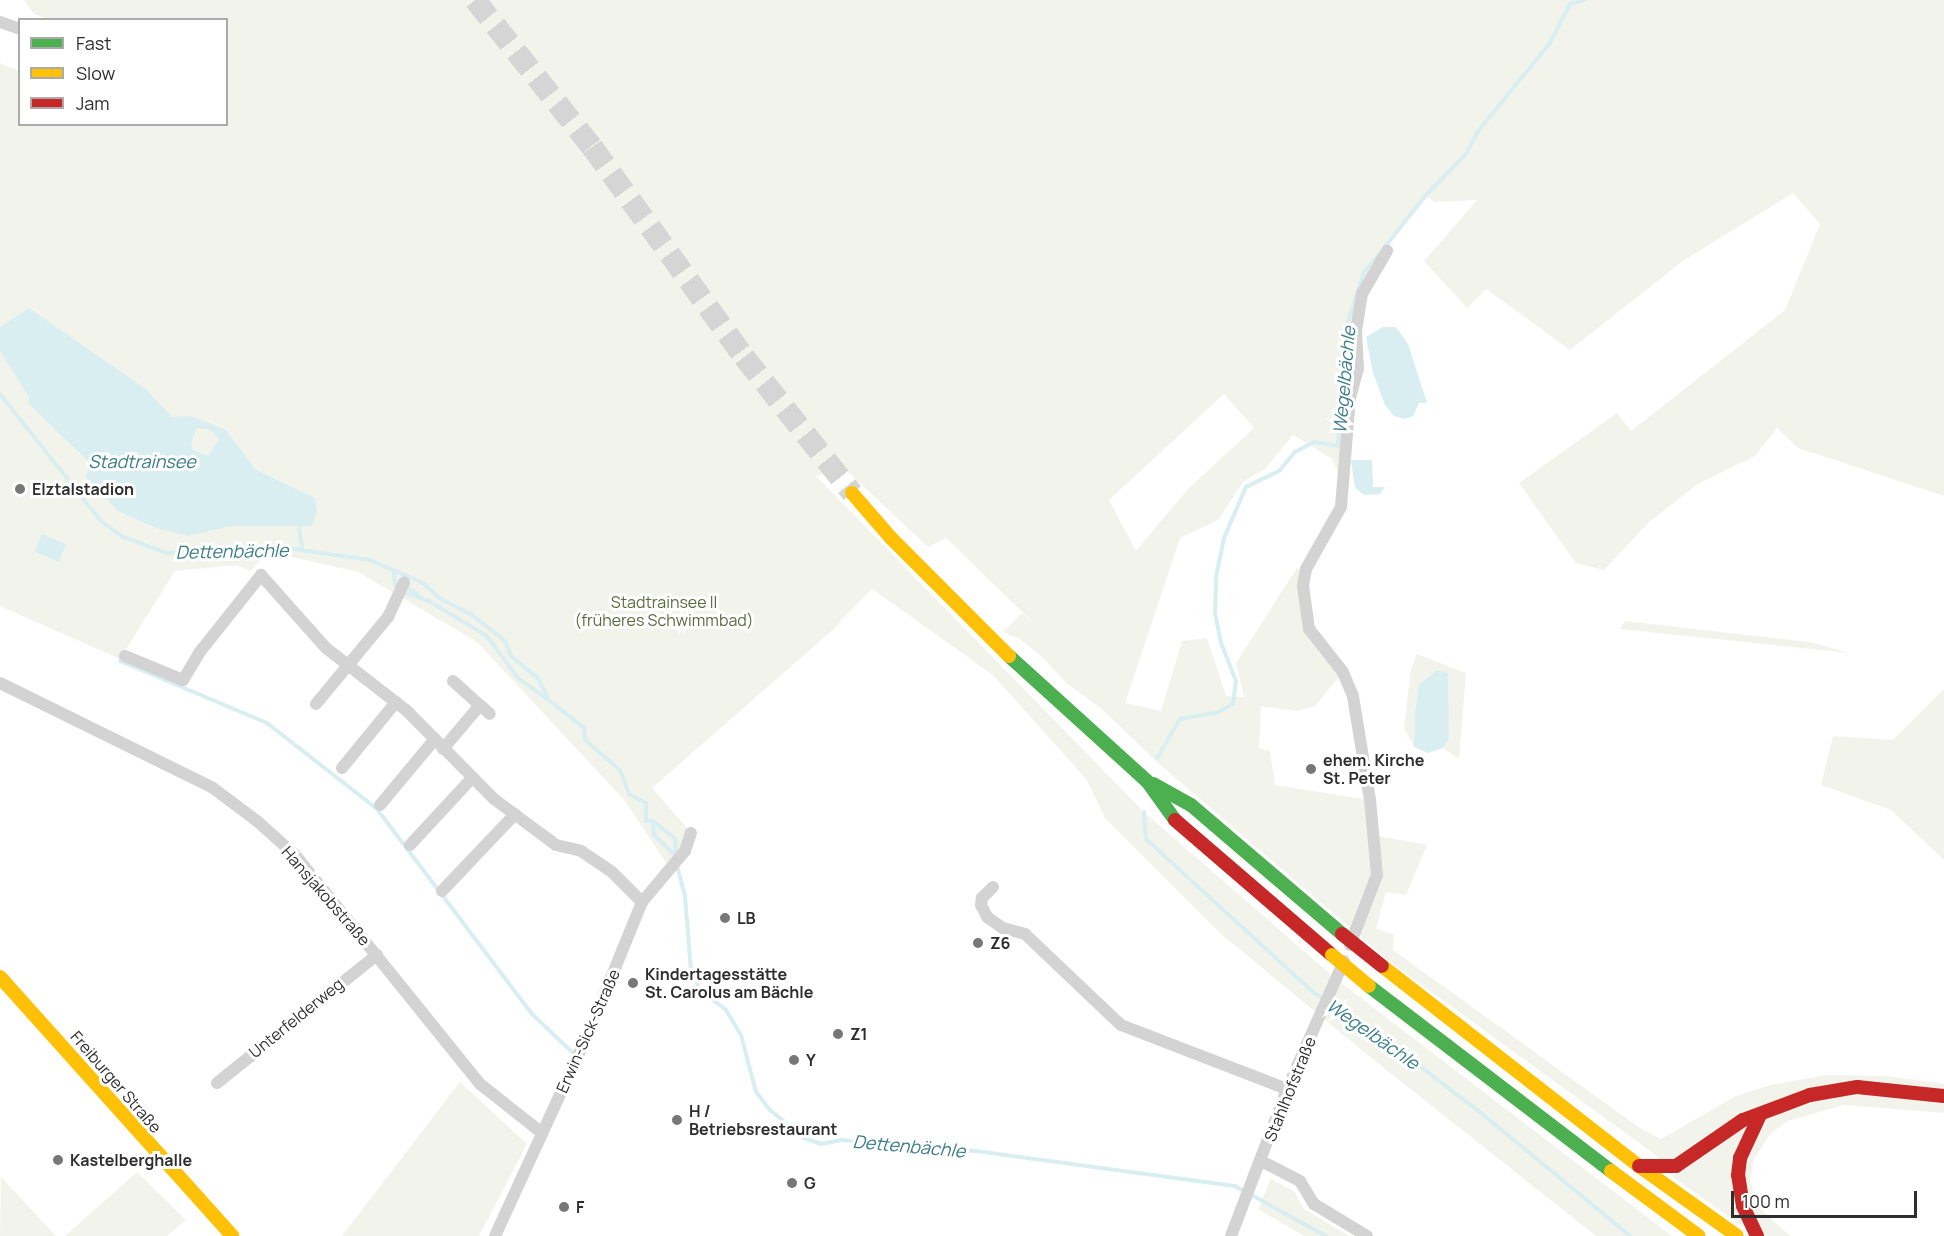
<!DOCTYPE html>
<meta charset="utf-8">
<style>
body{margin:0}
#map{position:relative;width:1944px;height:1236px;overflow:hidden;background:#fff;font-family:Manrope,sans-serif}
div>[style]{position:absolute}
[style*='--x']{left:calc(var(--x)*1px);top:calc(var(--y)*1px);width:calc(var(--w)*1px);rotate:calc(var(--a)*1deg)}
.green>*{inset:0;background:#f2f4ec}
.water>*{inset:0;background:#d8eef1;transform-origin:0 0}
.stream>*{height:4px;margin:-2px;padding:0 2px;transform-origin:2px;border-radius:2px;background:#d8eef1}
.highway-tunnel>*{height:22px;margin-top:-11px;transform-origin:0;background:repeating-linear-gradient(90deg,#d5d5d5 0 22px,transparent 0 33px)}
.street>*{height:12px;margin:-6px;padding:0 6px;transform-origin:6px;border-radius:6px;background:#d3d3d3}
.fast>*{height:14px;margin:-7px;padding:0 7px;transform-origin:7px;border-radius:7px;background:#4caf50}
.slow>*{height:14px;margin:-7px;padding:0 7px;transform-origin:7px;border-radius:7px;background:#ffc107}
.jam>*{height:14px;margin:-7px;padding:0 7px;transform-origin:7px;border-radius:7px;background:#c62828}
.slow-bridge>*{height:14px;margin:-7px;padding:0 7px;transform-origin:7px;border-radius:7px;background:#ffc107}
.jam-bridge>*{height:14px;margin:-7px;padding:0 7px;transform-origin:7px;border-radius:7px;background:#c62828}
.dots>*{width:16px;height:16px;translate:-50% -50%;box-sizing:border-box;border:3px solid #fff;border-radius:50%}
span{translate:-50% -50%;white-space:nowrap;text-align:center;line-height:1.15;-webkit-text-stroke:6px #fff;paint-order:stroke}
.poi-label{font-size:16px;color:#2e2e2e;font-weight:700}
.left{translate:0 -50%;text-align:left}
.park-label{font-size:16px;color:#5c693c}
.street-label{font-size:16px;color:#2e2e2e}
.water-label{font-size:18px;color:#3b7d89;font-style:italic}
.legend{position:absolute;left:18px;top:18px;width:210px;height:108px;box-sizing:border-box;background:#fff;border:2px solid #ababab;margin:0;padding:8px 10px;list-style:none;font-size:18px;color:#2e2e2e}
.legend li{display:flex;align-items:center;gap:12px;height:30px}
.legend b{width:30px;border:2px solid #ababab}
.scale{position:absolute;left:1731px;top:1191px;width:186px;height:27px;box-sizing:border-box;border:3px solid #2e2e2e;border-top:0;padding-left:8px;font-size:18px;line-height:21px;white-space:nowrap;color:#2e2e2e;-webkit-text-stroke:4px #fff;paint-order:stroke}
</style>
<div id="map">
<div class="green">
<div style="clip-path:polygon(evenodd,24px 0,1944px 0,1944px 496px,1798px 448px,1777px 428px,1755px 456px,1698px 484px,1649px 522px,1604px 570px,1576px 563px,1519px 483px,1617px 413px,1631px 431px,1785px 310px,1820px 224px,1793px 193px,1683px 261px,1570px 350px,1486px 289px,1467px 308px,1424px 261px,1477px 200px,1435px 202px,1425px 196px,1387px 245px,1387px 251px,1365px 286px,1345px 485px,1331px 458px,1293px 435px,1264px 470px,1244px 481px,1218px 520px,1180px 538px,1125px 703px,1161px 711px,1182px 641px,1207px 638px,1226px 696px,1244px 697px,1236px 663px,1297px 568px,1306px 569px,1309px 629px,1343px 672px,1315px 706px,1296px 711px,1261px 706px,1259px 748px,1270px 751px,1275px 785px,1370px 800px,1373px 835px,1427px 845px,1406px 895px,1386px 892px,1376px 928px,1394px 935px,1393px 950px,1640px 1128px,1661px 1139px,1736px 1096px,1770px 1085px,1827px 1075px,1887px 1076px,1944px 1084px,1944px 1113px,1844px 1105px,1788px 1121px,1770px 1134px,1754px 1159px,1750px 1179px,1757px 1206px,1790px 1236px,1767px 1236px,1742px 1226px,1673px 1177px,1657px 1156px,1389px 961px,1157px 762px,1102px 709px,1066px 683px,1043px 658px,1020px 639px,1003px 632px,1022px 613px,1038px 627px,946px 538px,928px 547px,845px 469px,816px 476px,1144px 812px,1336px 979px,1672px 1236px,1596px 1236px,1375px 1061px,1221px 934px,1105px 818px,1086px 779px,993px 675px,872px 589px,833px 628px,860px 606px,652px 788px,696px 838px,670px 869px,625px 801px,477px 642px,358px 572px,269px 552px,250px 571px,236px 565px,175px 571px,120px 659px,0 606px,0 63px,19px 71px,20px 124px,226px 124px,226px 20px,47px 19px,34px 14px,24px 0,1224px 394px,1254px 428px,1188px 489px,1136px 551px,1109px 500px,1224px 394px)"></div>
<div style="clip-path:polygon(1625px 621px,1809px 642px,1850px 653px,1620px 629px)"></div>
<div style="clip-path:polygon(1417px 654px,1466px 673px,1459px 759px,1443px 748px,1449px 739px,1447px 673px,1415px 714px,1414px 747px,1404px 728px,1411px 669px)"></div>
<div style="clip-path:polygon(1944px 689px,1944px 860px,1891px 810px,1821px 785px,1833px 736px,1893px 740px)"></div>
<div style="clip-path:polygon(460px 1082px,527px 1144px,479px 1236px,342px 1236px)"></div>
<div style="clip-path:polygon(137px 1172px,186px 1220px,167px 1236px,65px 1236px)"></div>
<div style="clip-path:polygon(1px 1177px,56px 1236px,0 1236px)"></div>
<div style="clip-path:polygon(1271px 1179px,1294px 1191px,1303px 1208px,1349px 1236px,1304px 1236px,1258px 1209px)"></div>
</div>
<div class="water">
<div style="clip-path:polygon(evenodd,29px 308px,147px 390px,172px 417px,191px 416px,226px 430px,256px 470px,315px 498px,317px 510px,312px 526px,230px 526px,188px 536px,156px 528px,118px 511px,86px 477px,90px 463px,28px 403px,29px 397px,0 351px,0 327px,29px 308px,197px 428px,210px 430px,219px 439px,208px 456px,193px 450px,191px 443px,197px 428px)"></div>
<div style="clip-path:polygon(1383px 327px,1396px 327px,1408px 344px,1427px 403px,1419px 403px,1413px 416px,1405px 419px,1394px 416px,1385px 405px,1373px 373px,1366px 337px)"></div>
<div style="clip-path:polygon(1351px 460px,1372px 460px,1373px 487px,1385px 487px,1380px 494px,1364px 495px,1355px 488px)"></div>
<div style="left:42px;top:534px;width:26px;height:19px;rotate:23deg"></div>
<div style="clip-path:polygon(1437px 670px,1448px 673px,1449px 739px,1443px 748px,1428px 753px,1414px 747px,1415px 714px,1419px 685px)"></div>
</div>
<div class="stream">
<div style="--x:1384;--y:248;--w:66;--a:-51.7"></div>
<div style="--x:1425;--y:196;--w:59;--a:-45.7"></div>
<div style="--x:1466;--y:154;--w:26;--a:-62"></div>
<div style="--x:1478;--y:131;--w:114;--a:-50.7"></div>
<div style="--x:1550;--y:43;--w:44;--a:-62.9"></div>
<div style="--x:1570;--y:4;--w:15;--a:-16"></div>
<div style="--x:0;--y:394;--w:162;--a:51.5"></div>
<div style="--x:101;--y:521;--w:27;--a:36"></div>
<div style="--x:123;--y:537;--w:47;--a:20"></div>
<div style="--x:167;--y:553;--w:112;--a:-3.1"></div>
<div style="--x:279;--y:547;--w:92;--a:8.1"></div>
<div style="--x:370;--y:560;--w:58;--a:23.5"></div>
<div style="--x:423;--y:583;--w:24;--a:42"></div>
<div style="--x:441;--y:599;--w:35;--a:27"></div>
<div style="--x:472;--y:615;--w:41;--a:38"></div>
<div style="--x:504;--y:640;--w:19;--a:65"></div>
<div style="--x:512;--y:657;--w:32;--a:39"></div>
<div style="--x:537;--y:677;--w:26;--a:62"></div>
<div style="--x:549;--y:700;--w:45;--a:38.7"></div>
<div style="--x:584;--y:728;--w:12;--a:85"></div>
<div style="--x:585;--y:740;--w:46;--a:40.6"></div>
<div style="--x:620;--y:770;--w:26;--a:69"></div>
<div style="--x:629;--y:794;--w:19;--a:28"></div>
<div style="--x:646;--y:803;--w:18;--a:90"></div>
<div style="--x:646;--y:821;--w:7;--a:0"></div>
<div style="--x:653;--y:821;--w:28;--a:39"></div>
<div style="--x:675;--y:839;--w:20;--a:87"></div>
<div style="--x:299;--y:528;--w:20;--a:81"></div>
<div style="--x:394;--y:571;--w:15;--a:86"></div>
<div style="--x:408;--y:588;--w:14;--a:34"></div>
<div style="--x:406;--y:593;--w:24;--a:19"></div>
<div style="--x:429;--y:601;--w:68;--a:31.1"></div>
<div style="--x:487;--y:636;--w:52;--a:53.6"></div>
<div style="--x:518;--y:678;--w:37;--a:36"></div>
<div style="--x:120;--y:661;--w:160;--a:22.9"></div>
<div style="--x:267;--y:723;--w:140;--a:38"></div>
<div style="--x:377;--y:809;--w:257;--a:52.9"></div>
<div style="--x:532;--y:1014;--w:55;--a:43.5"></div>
<div style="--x:1157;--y:758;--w:45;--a:-59.5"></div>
<div style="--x:1180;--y:719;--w:39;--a:-10"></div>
<div style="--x:1218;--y:712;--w:17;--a:-28"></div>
<div style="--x:1233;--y:704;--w:23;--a:-83"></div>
<div style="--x:1236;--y:681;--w:41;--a:-111.5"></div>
<div style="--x:1221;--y:643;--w:32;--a:-101"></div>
<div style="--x:1215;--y:612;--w:36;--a:-88"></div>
<div style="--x:1216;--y:576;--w:39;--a:-78"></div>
<div style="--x:1224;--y:538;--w:56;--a:-66.7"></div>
<div style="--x:1246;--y:487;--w:37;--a:-26"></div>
<div style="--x:1279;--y:471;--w:25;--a:-50"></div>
<div style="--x:1295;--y:452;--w:21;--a:-28"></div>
<div style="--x:1314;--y:442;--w:24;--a:9"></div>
<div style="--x:1338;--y:446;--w:118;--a:-86.1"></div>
<div style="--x:1346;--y:328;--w:59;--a:-72.2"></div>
<div style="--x:1364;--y:272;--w:23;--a:-50"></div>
<div style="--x:1144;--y:812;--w:27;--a:86"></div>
<div style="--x:1146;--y:839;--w:228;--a:42.5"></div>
<div style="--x:1314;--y:993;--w:71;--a:32.3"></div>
<div style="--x:1374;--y:1031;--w:135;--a:37.5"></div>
<div style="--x:1481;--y:1113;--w:193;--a:39.5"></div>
<div style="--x:653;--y:822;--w:13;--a:86"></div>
<div style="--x:654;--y:835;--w:29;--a:44"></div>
<div style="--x:677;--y:866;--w:31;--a:75"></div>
<div style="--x:685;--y:896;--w:74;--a:85.4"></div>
<div style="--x:691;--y:970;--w:23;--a:65"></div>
<div style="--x:701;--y:991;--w:31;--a:37"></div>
<div style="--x:726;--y:1010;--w:29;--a:59"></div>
<div style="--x:741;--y:1035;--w:59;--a:75.3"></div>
<div style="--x:756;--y:1092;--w:23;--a:52"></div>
<div style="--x:770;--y:1110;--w:44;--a:39.5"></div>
<div style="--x:804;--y:1138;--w:18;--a:19"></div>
<div style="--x:821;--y:1144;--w:20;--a:-11"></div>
<div style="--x:841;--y:1140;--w:135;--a:4.7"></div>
<div style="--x:976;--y:1151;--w:261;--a:7.7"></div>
<div style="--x:1235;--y:1186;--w:104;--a:28.8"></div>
</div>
<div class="highway-tunnel">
<div style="--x:475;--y:0;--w:188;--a:51.5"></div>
<div style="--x:592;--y:147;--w:259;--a:54.1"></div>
<div style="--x:744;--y:357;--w:174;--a:51.5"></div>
</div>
<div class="street">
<div style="--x:0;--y:22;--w:21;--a:19"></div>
<div style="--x:125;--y:656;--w:63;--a:22.5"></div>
<div style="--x:183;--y:680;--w:31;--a:-59"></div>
<div style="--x:199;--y:653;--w:100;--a:-51.5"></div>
<div style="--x:261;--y:575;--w:98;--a:48.3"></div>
<div style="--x:326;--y:648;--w:101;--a:37.8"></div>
<div style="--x:406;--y:710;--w:125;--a:45.3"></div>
<div style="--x:494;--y:799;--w:77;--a:36.6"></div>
<div style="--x:556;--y:845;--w:26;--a:13"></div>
<div style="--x:581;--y:851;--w:37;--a:34"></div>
<div style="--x:612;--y:872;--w:42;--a:45"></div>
<div style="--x:453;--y:681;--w:36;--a:42"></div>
<div style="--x:0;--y:683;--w:237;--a:26.2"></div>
<div style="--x:213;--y:788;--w:55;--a:36.9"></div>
<div style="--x:257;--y:821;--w:52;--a:41.9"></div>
<div style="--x:296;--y:856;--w:293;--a:51.1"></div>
<div style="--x:480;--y:1084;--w:79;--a:38.3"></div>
<div style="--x:316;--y:704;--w:113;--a:-50.4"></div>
<div style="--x:388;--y:617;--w:38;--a:-65"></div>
<div style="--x:443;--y:749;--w:57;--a:-49.9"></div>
<div style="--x:480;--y:705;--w:13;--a:42"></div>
<div style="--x:342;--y:768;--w:85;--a:-50.7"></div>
<div style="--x:380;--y:805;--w:86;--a:-50.2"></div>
<div style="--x:410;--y:845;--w:91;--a:-47.2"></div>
<div style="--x:993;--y:887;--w:16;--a:135"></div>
<div style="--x:982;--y:898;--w:7;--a:98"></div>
<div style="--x:981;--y:905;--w:13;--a:63"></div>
<div style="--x:987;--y:917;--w:19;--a:35"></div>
<div style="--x:1003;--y:928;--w:23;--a:15"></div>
<div style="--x:1025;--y:934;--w:132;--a:43.5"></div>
<div style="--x:1121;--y:1025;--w:178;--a:21.1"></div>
<div style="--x:442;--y:891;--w:106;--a:-46.5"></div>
<div style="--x:1350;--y:945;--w:75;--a:-68.9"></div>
<div style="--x:1377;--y:875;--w:75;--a:-95.3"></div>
<div style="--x:1370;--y:800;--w:105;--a:-99.3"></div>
<div style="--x:1353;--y:696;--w:26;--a:-113"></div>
<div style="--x:1343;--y:672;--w:55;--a:-128.3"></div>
<div style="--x:1309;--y:629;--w:43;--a:-97.9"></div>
<div style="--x:1303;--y:586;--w:17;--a:-80"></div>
<div style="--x:1306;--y:569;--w:71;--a:-60.6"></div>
<div style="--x:1341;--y:507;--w:109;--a:-85.3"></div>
<div style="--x:1350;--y:398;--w:30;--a:-75"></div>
<div style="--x:1358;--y:369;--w:38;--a:-93"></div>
<div style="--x:1356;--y:331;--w:37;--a:-81"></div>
<div style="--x:1362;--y:294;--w:50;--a:-59.8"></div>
<div style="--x:217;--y:1083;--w:205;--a:-38.7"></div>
<div style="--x:1261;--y:1161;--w:44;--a:27.1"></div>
<div style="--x:1300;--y:1181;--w:27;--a:59"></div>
<div style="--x:1314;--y:1204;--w:62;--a:31.1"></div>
<div style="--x:495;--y:1236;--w:230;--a:-65.3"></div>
<div style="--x:591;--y:1027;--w:135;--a:-67.8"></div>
<div style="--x:642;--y:902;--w:67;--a:-49.9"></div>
<div style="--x:685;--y:851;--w:19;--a:-72"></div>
<div style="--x:1231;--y:1236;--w:157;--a:-69.1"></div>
<div style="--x:1287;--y:1089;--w:140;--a:-66"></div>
</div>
<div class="fast">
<div style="--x:1009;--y:656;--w:186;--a:42.2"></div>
<div style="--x:1147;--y:781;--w:48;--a:54.3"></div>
<div style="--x:1153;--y:784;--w:43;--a:28.9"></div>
<div style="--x:1191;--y:805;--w:199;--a:40.5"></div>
<div style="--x:1369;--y:986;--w:305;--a:37.4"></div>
</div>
<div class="slow">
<div style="--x:852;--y:493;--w:60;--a:49.1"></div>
<div style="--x:891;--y:538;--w:167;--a:45"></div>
<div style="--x:1382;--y:966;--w:326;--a:37.9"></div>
<div style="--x:1639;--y:1166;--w:120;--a:35.5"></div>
<div style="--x:0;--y:977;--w:348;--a:48.1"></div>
<div style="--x:1611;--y:1171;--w:109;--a:36.5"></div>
</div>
<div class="jam">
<div style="--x:1175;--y:820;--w:207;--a:40.7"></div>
<div style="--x:1639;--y:1166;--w:37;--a:0"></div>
<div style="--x:1676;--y:1166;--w:81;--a:-34.5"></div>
<div style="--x:1743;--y:1120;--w:72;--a:-20.5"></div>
<div style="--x:1810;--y:1095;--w:48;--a:-9.7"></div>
<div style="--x:1857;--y:1087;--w:87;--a:5.9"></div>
<div style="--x:1757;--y:1236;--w:33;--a:-115"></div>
<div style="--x:1743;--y:1206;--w:31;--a:-99"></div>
<div style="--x:1738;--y:1175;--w:17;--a:-83"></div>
<div style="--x:1740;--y:1158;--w:47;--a:-65.1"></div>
</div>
<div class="slow-bridge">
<div style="--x:1332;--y:955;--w:48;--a:40"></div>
</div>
<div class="jam-bridge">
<div style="--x:1342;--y:934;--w:51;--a:38.7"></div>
</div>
<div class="dots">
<div style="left:20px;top:489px;background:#777"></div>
<div style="left:1311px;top:769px;background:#777"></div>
<div style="left:725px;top:918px;background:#777"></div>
<div style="left:978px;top:943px;background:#777"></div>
<div style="left:633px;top:983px;background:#777"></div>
<div style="left:838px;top:1034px;background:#777"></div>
<div style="left:794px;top:1060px;background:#777"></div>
<div style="left:677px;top:1120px;background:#777"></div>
<div style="left:58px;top:1160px;background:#777"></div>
<div style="left:792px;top:1183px;background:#777"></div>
<div style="left:564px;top:1207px;background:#777"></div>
</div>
<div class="poi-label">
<span class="left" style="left:32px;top:489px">Elztalstadion</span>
<span class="left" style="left:1323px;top:769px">ehem. Kirche<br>St. Peter</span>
<span class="left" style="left:737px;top:918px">LB</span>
<span class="left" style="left:990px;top:943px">Z6</span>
<span class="left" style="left:645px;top:983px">Kindertagesstätte<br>St. Carolus am Bächle</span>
<span class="left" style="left:850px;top:1034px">Z1</span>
<span class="left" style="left:806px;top:1060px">Y</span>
<span class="left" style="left:689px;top:1120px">H /<br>Betriebsrestaurant</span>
<span class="left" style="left:70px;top:1160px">Kastelberghalle</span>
<span class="left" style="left:804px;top:1183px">G</span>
<span class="left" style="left:576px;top:1207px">F</span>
</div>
<div class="park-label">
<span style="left:664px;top:611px">Stadtrainsee II<br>(früheres Schwimmbad)</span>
</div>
<div class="street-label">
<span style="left:326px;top:896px;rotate:49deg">Hansjakobstraße</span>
<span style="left:296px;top:1018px;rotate:-39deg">Unterfelderweg</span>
<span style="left:588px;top:1031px;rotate:-66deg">Erwin-Sick-Straße</span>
<span style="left:116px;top:1082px;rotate:49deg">Freiburger Straße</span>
<span style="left:1290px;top:1089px;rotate:-68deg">Stahlhofstraße</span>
</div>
<div class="water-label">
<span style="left:1344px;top:380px;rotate:-85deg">Wegelbächle</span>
<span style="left:142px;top:461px">Stadtrainsee</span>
<span style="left:232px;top:551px;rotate:-1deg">Dettenbächle</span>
<span style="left:1373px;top:1034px;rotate:35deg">Wegelbächle</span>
<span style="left:909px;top:1146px;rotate:5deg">Dettenbächle</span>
</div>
<ul class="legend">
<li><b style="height:8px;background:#4caf50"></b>Fast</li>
<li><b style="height:8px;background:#ffc107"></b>Slow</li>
<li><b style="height:8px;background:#c62828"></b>Jam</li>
</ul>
<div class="scale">100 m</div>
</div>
